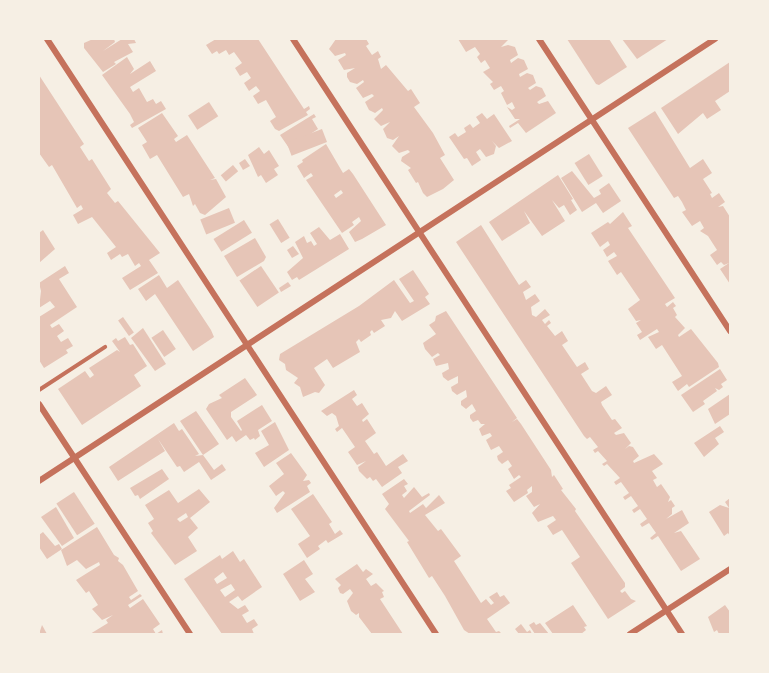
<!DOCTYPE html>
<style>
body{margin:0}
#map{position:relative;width:769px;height:673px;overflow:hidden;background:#f6efe4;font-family:"Open Sans",sans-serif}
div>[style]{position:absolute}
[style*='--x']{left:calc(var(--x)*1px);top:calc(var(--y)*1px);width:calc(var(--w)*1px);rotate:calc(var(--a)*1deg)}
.building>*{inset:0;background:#e6c5b7;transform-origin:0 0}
.service>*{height:4px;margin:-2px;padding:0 2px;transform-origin:2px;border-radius:2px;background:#c5725c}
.minor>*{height:6px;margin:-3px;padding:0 3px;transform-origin:3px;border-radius:3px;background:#c5725c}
span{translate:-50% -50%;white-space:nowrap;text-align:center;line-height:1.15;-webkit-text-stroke:6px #f6efe4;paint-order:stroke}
.frame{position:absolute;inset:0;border:40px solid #f6efe4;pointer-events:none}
</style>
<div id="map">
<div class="building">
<div style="clip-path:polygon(93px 39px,114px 39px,115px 42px,103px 51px,122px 39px,134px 39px,136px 43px,128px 44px,133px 52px,114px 62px,116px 64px,103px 72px,84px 48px,84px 43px)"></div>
<div style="clip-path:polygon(216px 39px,258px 39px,304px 109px,309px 106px,310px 109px,306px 112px,308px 115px,279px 131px,275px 129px,270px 121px,276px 117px,266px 100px,258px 104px,253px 96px,260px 91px,256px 86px,249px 91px,244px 83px,251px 78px,247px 72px,240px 76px,235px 68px,242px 63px,234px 52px,229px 55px,226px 50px,219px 54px,217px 51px,212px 54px,206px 45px)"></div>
<div style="clip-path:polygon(336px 39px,366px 39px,369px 44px,366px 46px,372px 55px,378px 51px,381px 57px,378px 59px,381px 69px,386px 65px,408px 91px,411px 89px,420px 103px,414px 107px,433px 133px,445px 155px,440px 158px,454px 180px,443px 189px,427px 197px,423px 193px,418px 182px,416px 183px,408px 170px,411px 168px,401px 161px,402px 157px,410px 152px,408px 150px,399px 153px,392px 146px,399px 136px,393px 140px,387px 138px,383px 129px,390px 122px,381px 126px,374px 119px,383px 110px,382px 108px,375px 113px,369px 110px,365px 102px,374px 96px,372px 94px,363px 98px,356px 88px,364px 82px,363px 80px,357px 84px,350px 82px,347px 77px,347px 73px,355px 68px,344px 70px,338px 60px,346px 55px,345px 53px,335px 56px,329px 49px)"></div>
<div style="clip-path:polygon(458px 39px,509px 39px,501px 47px,508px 45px,515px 47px,518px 55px,510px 60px,511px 63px,518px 58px,524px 60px,528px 69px,519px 74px,520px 77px,527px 73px,533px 75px,536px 83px,528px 88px,530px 90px,536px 86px,542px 88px,546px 96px,537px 102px,539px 104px,548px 101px,556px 113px,526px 133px,518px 123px,510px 128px,509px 126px,520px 119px,515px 119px,507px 107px,512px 110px,515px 108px,512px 102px,507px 105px,501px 93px,504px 91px,501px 86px,494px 90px,490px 84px,493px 82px,483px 72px,490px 68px,485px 60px,481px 63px,477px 57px,480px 54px,475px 47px,466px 52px)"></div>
<div style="clip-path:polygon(567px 39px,609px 39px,627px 67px,599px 85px,596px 84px)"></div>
<div style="clip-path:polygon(622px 39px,668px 39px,637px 59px)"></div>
<div style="clip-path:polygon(127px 57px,134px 69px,130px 74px,150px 61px,156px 71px,130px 87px,133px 92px,139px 88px,147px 102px,153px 99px,156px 104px,161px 101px,166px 109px,132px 128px,130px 125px,134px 122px,130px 114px,102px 75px)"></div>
<div style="clip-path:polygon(730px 62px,730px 91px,715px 101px,721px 110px,707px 119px,703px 113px,678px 134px,661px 108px)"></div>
<div style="clip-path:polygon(39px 75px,84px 144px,80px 147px,89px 161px,92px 159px,111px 189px,107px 193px,115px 203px,118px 201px,160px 253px,149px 260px,158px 273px,130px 290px,122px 278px,141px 266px,139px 263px,135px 266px,128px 254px,122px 257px,120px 254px,111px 260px,107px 253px,116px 247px,92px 217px,78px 224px,73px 215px,83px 209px,81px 205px,77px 208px,52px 165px,49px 167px,39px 153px)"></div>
<div style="left:209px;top:102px;width:17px;height:25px;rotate:57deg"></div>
<div style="clip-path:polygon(655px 111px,690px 168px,703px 159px,712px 173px,703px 179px,712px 193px,710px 194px,712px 198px,719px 193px,725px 202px,718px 207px,723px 206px,730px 217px,730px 284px,720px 269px,729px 263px,724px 265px,721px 262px,717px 265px,710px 255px,717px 250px,708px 236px,700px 231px,704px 228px,700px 221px,692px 226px,682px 212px,686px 210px,682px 202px,678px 196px,674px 198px,628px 128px)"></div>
<div style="clip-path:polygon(162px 113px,178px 136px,174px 139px,176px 142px,187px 135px,215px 178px,210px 180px,216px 179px,226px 197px,205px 215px,200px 213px,195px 204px,193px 206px,189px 194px,183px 197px,157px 155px,150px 159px,142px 145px,147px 142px,138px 128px)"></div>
<div style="clip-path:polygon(482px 113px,487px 119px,494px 114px,512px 141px,499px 148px,492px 141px,496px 146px,494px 154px,486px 157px,480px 149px,476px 152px,481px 160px,472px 166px,467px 158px,464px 159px,449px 137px,455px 133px,458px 137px,466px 132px,464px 128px,470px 124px,473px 128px,480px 123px,476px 117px)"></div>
<div style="clip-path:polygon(314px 114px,316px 117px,312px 119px,318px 129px,289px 148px,280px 135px)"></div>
<div style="left:322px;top:129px;width:14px;height:38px;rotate:69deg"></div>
<div style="clip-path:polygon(evenodd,326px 144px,343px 173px,349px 169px,353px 174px,386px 225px,362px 239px,355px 242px,349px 232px,361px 221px,359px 217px,352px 222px,354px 225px,342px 233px,306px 180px,313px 176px,311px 173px,304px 178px,297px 166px,303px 162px,302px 160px,326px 144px,341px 190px,343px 193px,336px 198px,334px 195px,341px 190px)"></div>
<div style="clip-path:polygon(259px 147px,264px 154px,269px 150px,279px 166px,274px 169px,278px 175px,266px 183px,261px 175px,258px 177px,248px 155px)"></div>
<div style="left:589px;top:154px;width:26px;height:17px;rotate:58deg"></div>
<div style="clip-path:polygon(245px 159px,250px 166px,243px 170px,239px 163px)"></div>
<div style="left:233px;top:165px;width:8px;height:16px;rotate:50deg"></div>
<div style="clip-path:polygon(572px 171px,594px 198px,601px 194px,599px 190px,609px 183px,621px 201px,603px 213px,596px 203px,582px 212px,561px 178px)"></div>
<div style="clip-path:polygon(558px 175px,573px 199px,571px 200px,577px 210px,570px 215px,564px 205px,559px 208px,552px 200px,565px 221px,542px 236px,524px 211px,530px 223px,502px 241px,489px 222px)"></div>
<div style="left:229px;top:208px;width:16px;height:31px;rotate:68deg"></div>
<div style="clip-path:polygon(623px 212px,632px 226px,628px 228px,675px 298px,665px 304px,667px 307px,673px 302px,676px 306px,673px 308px,677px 315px,675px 317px,685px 328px,678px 335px,679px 337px,691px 329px,718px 363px,719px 367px,689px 387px,687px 384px,678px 391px,672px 382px,682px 376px,662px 345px,656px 349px,648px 337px,659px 332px,657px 329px,640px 340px,637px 335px,642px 332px,636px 323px,641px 320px,636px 321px,628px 309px,640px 300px,621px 272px,617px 275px,608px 261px,617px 256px,614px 252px,607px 257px,603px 250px,610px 245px,608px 241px,600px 247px,591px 233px,608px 222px,610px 224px)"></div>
<div style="left:278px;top:219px;width:22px;height:10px;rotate:58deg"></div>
<div style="left:244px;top:220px;width:15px;height:36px;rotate:58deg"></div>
<div style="clip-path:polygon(481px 225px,519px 285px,526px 280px,531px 287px,523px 292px,526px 300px,535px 294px,540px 301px,531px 307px,532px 315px,536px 317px,545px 309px,550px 315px,542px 320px,545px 324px,549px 320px,551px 323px,547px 326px,555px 336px,562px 331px,568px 341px,562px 345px,577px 367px,585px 362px,589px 369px,581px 374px,592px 391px,596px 393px,606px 386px,612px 395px,601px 402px,602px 405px,612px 420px,615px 419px,622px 428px,614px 433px,616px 435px,624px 433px,631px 443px,625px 449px,629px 446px,633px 447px,639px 456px,633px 461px,634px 463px,654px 454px,663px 464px,652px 471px,657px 478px,653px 480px,657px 487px,661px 484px,670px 497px,668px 502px,671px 500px,675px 506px,672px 508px,672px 514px,666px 519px,682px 510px,689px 523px,674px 533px,681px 531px,700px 559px,681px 571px,658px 536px,652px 540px,650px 538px,656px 533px,649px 523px,642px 527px,640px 524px,647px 519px,640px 509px,634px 513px,632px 510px,638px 506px,631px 496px,625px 500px,623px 497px,629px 493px,621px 482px,616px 485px,614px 482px,620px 478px,607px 464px,604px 466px,602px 464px,607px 461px,598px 451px,595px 453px,593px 450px,598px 447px,590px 437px,587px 439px,584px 436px,456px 242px)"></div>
<div style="clip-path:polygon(319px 227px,330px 240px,340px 234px,349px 249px,299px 280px,297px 277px,292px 280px,287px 272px,303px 258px,295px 242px,304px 236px,307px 243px,311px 241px,314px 246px,317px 244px,310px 233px)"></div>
<div style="clip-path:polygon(43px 230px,55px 249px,39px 263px,39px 233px)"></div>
<div style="clip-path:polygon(255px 238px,266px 257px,264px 261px,237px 277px,224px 256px)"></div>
<div style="clip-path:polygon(293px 246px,299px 254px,292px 258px,287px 250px)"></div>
<div style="clip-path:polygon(65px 266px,69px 273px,59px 279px,77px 307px,50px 325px,52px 328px,59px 324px,64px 331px,57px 336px,61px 342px,68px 338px,73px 346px,66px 350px,68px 353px,44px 368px,39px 360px,39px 317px,55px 307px,50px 301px,39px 308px,41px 291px,39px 283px)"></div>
<div style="left:261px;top:266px;width:32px;height:26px;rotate:56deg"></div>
<div style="clip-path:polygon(413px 270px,429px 294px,425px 297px,430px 304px,402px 321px,395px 311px,391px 318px,381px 320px,385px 326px,374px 333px,372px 330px,370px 332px,371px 335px,361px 342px,359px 339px,356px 342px,360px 352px,333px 368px,327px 359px,314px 368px,325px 385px,319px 393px,315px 392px,303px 397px,300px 387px,294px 383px,298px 378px,286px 370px,285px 364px,279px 360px,280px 354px,359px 306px,394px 280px,410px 303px,414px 301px,399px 279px)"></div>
<div style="clip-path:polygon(159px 275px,167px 288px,178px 280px,211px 330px,214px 337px,193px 351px,155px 294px,146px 301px,138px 289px)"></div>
<div style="clip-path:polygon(288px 282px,291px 286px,281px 292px,279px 288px)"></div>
<div style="clip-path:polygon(446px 311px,517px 418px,512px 422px,517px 419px,521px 424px,551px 470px,552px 477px,554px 475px,563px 489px,561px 490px,576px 509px,575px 511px,625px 583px,625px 587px,620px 591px,622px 593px,625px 591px,631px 599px,636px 601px,608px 619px,571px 563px,580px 557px,562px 530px,553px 535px,547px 526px,556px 520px,553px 516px,538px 522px,532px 513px,540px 504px,534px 507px,526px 496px,532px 492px,532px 486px,527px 490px,528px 493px,514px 502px,506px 491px,511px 488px,509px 485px,521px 477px,519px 475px,514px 479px,508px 469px,512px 466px,508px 460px,502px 464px,498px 460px,497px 456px,503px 452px,499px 446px,491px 450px,486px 440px,492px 436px,490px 433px,482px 436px,479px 429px,485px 424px,481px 424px,478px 420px,473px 422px,470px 418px,470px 415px,476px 411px,472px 404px,466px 409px,461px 405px,461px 401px,467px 397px,466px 390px,457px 395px,452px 391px,451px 387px,458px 383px,458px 376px,448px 381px,443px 377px,442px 373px,449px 369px,448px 363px,436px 366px,433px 359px,440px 355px,438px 353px,432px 357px,425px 349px,423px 343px,436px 334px,429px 325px,435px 321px,436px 316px)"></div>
<div style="left:123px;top:317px;width:19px;height:6px;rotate:55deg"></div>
<div style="clip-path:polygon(143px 328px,166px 364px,155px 371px,131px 338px)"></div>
<div style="left:163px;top:330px;width:23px;height:14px;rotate:56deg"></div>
<div style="clip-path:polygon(125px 337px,130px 345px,133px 344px,147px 366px,134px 375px,141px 386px,82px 425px,58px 389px,85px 371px,90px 378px,94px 375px,89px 368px,117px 350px,120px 352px,112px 341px,116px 338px,118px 341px)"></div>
<div style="clip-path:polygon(720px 369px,727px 380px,721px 384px,723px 387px,719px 390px,715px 388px,717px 391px,703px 401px,705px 404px,693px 412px,681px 395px)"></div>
<div style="clip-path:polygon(245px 378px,257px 395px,231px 412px,231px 417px,241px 431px,242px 430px,237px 421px,262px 405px,272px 421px,258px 430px,260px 436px,255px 440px,254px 438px,250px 440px,246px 435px,236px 442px,232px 436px,227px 440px,206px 409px,209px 404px,222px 398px,219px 395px)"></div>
<div style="clip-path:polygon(354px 390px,357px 395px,352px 399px,357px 406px,362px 403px,369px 414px,362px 420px,363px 422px,367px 419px,376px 433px,365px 441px,374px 454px,377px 452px,386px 466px,403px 454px,408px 461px,398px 467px,402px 473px,382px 487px,376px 479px,373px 481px,370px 477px,367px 479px,359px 471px,358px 467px,366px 461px,357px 465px,348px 452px,355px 447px,342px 428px,337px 432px,335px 429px,339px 426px,336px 416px,332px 413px,327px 416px,321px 411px)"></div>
<div style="clip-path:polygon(730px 394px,730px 414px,715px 424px,708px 409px)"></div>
<div style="clip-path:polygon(196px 411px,219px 444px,203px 455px,214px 470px,222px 464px,226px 470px,211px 480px,199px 462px,184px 472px,180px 466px,177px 467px,158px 439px,165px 451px,118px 481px,109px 467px,174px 423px,179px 431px,182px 429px,199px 454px,195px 456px,203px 455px,180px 421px)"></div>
<div style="clip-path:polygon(275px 422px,289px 450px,264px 467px,255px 453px,269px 445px,261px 431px)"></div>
<div style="clip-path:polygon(720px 426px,724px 432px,715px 438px,719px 444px,704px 457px,694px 443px)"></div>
<div style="clip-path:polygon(291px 453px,307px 475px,303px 481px,309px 480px,311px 483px,307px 486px,310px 492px,277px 513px,274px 508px,285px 493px,283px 491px,276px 496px,269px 486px,284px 474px,276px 463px)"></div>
<div style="clip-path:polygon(162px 469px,169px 479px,140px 499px,138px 495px,135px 496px,130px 488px)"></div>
<div style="clip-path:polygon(404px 479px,408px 484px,404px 486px,407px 491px,402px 495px,404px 498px,414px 487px,422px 497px,429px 493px,430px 495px,409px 511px,410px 513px,423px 504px,426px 508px,439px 495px,445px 503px,425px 515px,438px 531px,441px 529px,461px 556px,454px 561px,481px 603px,486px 599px,491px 605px,494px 603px,489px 597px,497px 592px,500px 597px,504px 595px,510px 603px,487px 619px,496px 632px,499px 631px,502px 634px,470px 634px,464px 630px,445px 596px,432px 576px,429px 578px,407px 542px,409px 541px,385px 509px,389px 504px,382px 494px)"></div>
<div style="clip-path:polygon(evenodd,199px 489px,210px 502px,190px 518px,198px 528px,188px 537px,197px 551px,175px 565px,151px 533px,153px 531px,148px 523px,154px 519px,145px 505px,169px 490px,178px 503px,199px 489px,186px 513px,188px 517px,180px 522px,177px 519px,186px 513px)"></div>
<div style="left:74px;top:492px;width:38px;height:21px;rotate:57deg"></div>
<div style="clip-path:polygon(313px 494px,332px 522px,329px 524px,335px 534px,340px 530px,343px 534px,328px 543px,326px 540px,318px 546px,320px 549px,307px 558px,298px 544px,310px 536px,291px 509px)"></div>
<div style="clip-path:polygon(730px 498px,730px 536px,728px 533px,724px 536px,709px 512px,720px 505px,729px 508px,725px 502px)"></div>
<div style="clip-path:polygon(56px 507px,74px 538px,62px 546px,41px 517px)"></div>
<div style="clip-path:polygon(97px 527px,114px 555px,119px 558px,118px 561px,123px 565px,138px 591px,129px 597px,131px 600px,140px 594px,142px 596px,128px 605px,130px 608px,143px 599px,160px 624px,153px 629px,156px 634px,162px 630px,163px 634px,90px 634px,108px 623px,106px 620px,113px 615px,102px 620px,92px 609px,98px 605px,89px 591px,86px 593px,76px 580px,100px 565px,99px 562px,86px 569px,77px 560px,67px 566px,61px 550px)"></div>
<div style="clip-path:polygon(43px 532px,55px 546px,59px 544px,62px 549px,47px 559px,39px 547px,39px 535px)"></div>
<div style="clip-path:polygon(evenodd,233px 551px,240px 562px,244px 559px,262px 587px,242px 601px,238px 596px,229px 602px,238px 609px,245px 605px,249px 611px,242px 615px,247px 623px,254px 619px,258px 625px,252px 629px,254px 634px,222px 634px,184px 579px,220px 555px,222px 559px,233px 551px,223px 572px,227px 578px,217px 584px,214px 579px,223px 572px,233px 551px,231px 584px,235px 590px,225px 597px,220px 590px,231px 584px)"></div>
<div style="clip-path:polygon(304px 560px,313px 574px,305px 579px,315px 592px,300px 601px,283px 574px)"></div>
<div style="clip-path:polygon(357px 564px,363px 572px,366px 569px,373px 574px,366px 579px,371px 586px,376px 583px,384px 591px,382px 592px,384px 597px,380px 599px,403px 634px,372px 634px,359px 617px,359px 613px,356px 615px,351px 611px,347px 601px,353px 593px,350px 589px,343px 594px,340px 593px,338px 588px,341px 585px,335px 579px)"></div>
<div style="clip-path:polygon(573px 605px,587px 626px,584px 627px,586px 630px,581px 634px,553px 634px,545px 623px)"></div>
<div style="clip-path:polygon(725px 605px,730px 612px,730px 634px,719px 634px,717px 630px,714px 632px,708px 617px)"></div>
<div style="clip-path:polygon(534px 622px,536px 625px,540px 623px,549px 634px,535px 634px,529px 625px)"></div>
<div style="clip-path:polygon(521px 624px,527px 632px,530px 630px,532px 634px,519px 634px,515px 629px)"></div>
<div style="clip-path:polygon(42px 625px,47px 634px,39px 634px)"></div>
</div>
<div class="service">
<div style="--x:39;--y:390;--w:79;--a:-33.1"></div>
</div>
<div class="minor">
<div style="--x:47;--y:39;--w:711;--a:56.82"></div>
<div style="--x:293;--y:39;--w:711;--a:56.82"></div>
<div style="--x:539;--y:39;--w:349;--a:56.8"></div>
<div style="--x:39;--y:404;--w:275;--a:56.7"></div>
<div style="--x:39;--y:481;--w:808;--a:-33.18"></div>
<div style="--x:630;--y:634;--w:119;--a:-33"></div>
</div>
<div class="frame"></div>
</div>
